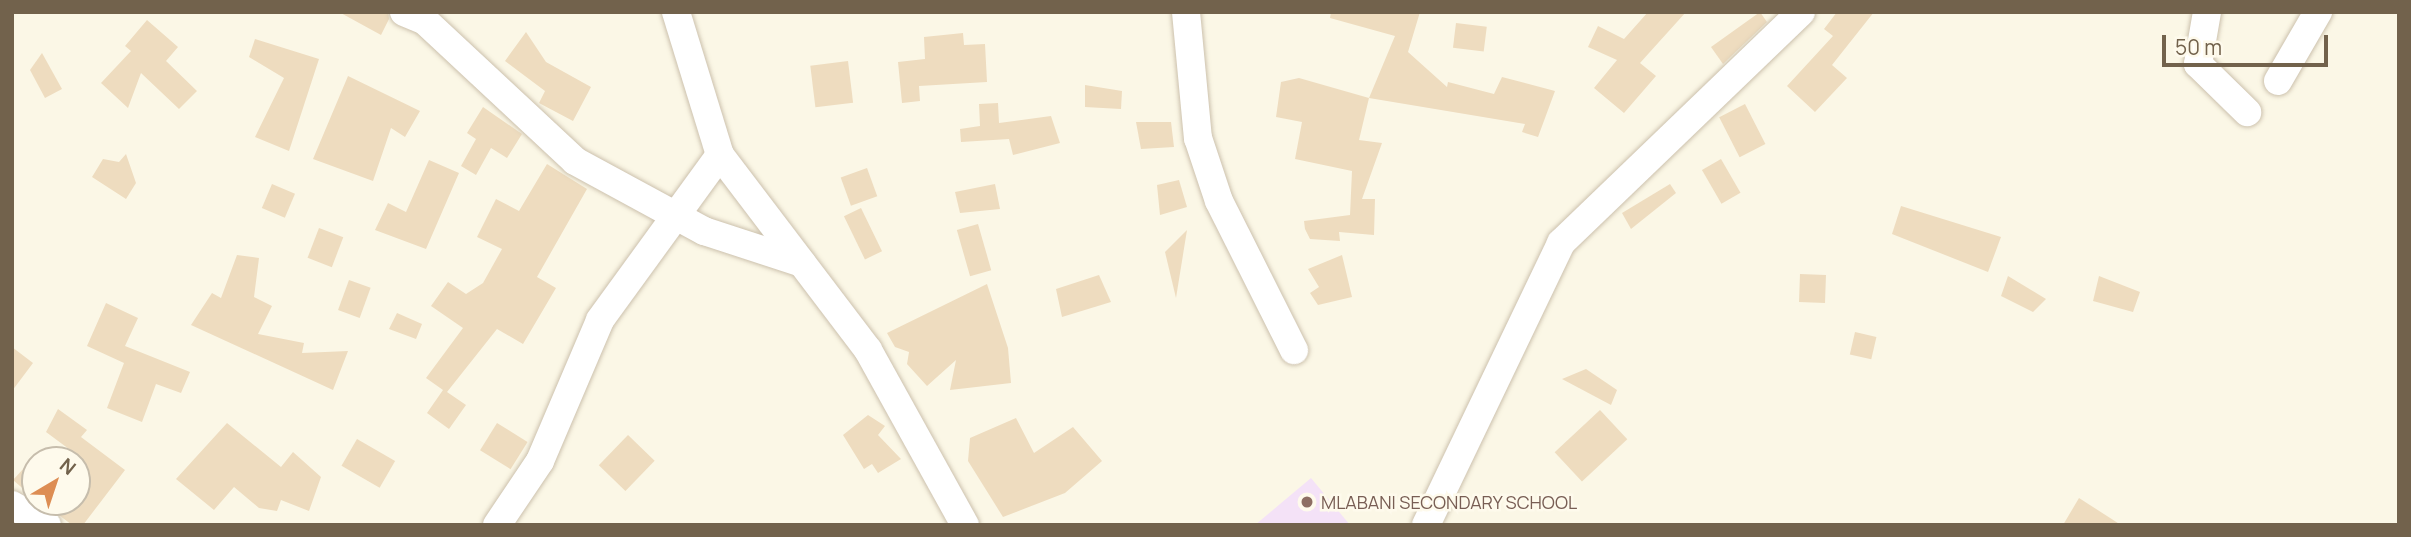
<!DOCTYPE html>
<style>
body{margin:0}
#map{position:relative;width:2411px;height:537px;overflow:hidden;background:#fbf7e6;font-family:Manrope,sans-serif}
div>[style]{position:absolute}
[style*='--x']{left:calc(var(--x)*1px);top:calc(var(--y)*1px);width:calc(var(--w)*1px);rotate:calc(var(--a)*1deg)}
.education>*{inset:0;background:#f4e2f7}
.building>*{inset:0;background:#eedcbf;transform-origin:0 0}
.roads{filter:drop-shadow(0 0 2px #ccc1ad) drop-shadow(0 0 2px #ccc1ad)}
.minor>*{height:28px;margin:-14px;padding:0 14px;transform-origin:14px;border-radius:14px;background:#fff}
.dots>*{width:19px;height:19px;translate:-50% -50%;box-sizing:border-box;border:4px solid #fefaec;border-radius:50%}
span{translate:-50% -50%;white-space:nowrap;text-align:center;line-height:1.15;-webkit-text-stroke:5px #fefaec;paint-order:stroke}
.education-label{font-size:18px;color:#785e54}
.left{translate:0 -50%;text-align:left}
.frame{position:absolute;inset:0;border:14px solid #72624c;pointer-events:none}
.north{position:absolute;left:21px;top:446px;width:70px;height:70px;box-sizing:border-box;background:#fefaec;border:2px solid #c6bdac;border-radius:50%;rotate:39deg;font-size:19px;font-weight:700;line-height:28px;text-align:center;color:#72624c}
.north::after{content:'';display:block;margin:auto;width:24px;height:32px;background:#dd8d53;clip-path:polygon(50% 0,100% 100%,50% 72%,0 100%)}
.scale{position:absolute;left:2162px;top:35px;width:166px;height:32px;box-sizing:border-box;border:4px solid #72624c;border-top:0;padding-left:9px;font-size:21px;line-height:24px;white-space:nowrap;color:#72624c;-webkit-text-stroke:5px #fefaec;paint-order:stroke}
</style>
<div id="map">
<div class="education">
<div style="clip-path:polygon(1311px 478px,1350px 525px,1255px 525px)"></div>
</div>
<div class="building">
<div style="clip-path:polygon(339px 12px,388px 12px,389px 19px,381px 35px)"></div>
<div style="clip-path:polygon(1331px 12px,1420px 12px,1408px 52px,1447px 87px,1448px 82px,1494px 94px,1502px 77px,1555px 91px,1538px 137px,1522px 132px,1525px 124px,1369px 98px,1395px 36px,1330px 18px)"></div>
<div style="clip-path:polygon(1648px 12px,1686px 12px,1640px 63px,1656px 76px,1624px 113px,1594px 88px,1617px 60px,1588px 47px,1598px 26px,1624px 39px)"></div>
<div style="clip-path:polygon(1760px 12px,1767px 22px,1723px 64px,1711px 47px)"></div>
<div style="clip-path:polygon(1837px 12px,1874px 12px,1832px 65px,1847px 78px,1815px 112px,1787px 86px,1833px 36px,1824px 29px)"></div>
<div style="clip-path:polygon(147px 20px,178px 47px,166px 61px,197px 91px,179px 109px,141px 73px,128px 108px,101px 83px,131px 51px,125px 46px)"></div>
<div style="left:1456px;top:23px;width:31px;height:25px;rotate:7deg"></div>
<div style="clip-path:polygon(526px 32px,546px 62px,591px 87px,573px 121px,539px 103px,545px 91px,505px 61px)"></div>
<div style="clip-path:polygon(963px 33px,964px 45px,985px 44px,987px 82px,919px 86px,920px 101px,902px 103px,898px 62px,925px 59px,924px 37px)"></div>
<div style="clip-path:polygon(255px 39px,319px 59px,289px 151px,255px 137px,284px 78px,249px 57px)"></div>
<div style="clip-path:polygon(42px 53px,62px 89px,45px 98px,30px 70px)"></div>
<div style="left:848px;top:61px;width:42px;height:38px;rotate:83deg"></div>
<div style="clip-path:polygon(348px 76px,420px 111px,405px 137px,391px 128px,373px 181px,313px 159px)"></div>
<div style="clip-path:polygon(1299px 78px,1369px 98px,1359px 140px,1382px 143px,1362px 199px,1375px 199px,1374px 235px,1339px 232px,1340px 241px,1310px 239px,1305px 229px,1304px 221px,1350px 215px,1352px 171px,1295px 159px,1302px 122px,1276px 117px,1281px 82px)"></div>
<div style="clip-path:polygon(1085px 85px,1122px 91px,1121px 109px,1085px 107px)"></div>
<div style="clip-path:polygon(998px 103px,999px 123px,1051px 116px,1060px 143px,1013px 155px,1009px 139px,961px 142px,960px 129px,980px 126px,979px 104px)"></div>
<div style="left:1745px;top:104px;width:45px;height:29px;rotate:63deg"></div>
<div style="clip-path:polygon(483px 107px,522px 134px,507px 158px,491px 148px,476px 175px,461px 166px,476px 139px,467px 133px)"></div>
<div style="clip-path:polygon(1136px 122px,1171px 122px,1174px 147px,1141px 149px)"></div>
<div style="clip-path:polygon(126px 154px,136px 183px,126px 199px,92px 177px,103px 159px,119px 162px)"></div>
<div style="left:1721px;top:159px;width:39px;height:22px;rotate:60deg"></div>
<div style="clip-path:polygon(429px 160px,459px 173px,426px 249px,375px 230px,388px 203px,406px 212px)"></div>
<div style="clip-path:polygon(547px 164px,587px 189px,537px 277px,556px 288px,523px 344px,497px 329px,447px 392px,466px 405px,449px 429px,427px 413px,443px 390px,426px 378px,463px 328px,431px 306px,448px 282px,466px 294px,483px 283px,502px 249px,477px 237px,496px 199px,519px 211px)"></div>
<div style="left:867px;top:168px;width:30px;height:28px;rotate:70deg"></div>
<div style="clip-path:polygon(1179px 180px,1187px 207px,1160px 215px,1157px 185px)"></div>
<div style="left:272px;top:184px;width:25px;height:26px;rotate:23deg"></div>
<div style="clip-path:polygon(995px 184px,1000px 209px,960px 213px,955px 192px)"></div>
<div style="clip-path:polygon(1670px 184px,1676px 193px,1631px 229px,1622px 213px)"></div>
<div style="clip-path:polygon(1901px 206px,2001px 237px,1988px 272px,1892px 234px)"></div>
<div style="left:861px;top:208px;width:48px;height:19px;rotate:64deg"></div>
<div style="left:978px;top:224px;width:48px;height:22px;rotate:74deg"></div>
<div style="left:319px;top:228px;width:26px;height:32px;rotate:21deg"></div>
<div style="clip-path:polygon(1187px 230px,1176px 298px,1165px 252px)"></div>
<div style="clip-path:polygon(237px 255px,259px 258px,254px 297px,272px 306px,258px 334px,304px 343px,302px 353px,348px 351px,333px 390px,191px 325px,212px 293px,221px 298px)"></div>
<div style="clip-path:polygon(1342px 255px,1352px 297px,1318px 305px,1310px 293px,1319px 287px,1308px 269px)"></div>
<div style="left:1800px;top:274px;width:26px;height:28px;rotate:2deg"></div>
<div style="clip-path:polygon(1099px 275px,1111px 302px,1062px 317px,1056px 289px)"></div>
<div style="clip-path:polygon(2008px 276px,2046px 299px,2033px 312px,2001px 296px)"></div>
<div style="clip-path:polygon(2099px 276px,2140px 292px,2133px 312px,2093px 301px)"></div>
<div style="left:349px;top:280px;width:23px;height:32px;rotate:20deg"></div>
<div style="clip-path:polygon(987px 284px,1008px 348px,1011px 383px,950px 390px,956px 360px,927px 386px,907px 364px,909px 352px,895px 347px,887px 333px)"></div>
<div style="clip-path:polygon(106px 303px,138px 318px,125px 346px,190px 372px,181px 393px,156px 384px,142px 422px,107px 408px,124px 363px,87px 346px)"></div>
<div style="clip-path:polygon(397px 313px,422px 324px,416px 339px,389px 329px)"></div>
<div style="left:1855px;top:332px;width:22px;height:23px;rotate:13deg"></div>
<div style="clip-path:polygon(12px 347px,33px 363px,12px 391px)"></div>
<div style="clip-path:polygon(1586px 369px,1617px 390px,1611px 405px,1562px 379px)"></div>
<div style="clip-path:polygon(58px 409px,87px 430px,81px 437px,125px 470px,83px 525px,72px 525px,42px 502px,77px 502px,77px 455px,46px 432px)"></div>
<div style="left:1600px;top:410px;width:40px;height:62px;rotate:47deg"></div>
<div style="clip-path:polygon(868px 415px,885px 426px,878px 435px,901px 459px,878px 473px,872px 464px,864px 469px,843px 435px)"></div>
<div style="clip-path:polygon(1016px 418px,1034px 453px,1073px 427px,1102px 461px,1065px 493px,1003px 517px,968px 461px,970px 438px)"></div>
<div style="clip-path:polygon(227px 423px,281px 467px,293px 452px,321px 477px,309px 511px,281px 500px,277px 511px,259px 508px,234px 487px,214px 510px,176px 479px)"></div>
<div style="left:497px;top:423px;width:36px;height:32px;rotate:32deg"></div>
<div style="left:628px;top:435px;width:37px;height:42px;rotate:44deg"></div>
<div style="left:357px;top:439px;width:44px;height:31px;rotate:30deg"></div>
<div style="clip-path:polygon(35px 456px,35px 499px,13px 480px)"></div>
<div style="clip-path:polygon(2079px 498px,2121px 525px,2063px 525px)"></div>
</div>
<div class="roads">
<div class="minor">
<div style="--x:404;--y:12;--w:23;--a:23"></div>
<div style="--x:425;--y:21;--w:205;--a:43"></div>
<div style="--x:575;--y:161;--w:147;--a:28.5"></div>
<div style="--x:704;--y:231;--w:103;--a:18.1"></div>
<div style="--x:676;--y:12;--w:150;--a:72.9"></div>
<div style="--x:720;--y:155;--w:245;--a:52.8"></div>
<div style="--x:868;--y:350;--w:200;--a:61"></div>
<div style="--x:1186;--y:12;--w:127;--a:84.6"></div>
<div style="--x:1198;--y:138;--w:66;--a:71.6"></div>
<div style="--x:1219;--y:201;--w:167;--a:63.3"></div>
<div style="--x:2207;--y:12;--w:53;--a:99.8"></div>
<div style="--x:2198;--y:64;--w:69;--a:44.4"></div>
<div style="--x:2278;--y:81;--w:80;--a:-59.9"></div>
<div style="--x:12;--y:505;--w:40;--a:29.7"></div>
<div style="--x:497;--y:525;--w:77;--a:-56.1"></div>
<div style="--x:540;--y:461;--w:153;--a:-66.9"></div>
<div style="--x:600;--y:320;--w:204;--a:-54"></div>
<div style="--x:1426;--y:525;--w:313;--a:-64.4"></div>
<div style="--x:1561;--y:243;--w:333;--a:-43.9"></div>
</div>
</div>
<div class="dots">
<div style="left:1307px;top:502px;background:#8d6e63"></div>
</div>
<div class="education-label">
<span class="left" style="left:1321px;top:502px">MLABANI SECONDARY SCHOOL</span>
</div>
<div class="frame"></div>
<div class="north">N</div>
<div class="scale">50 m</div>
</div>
